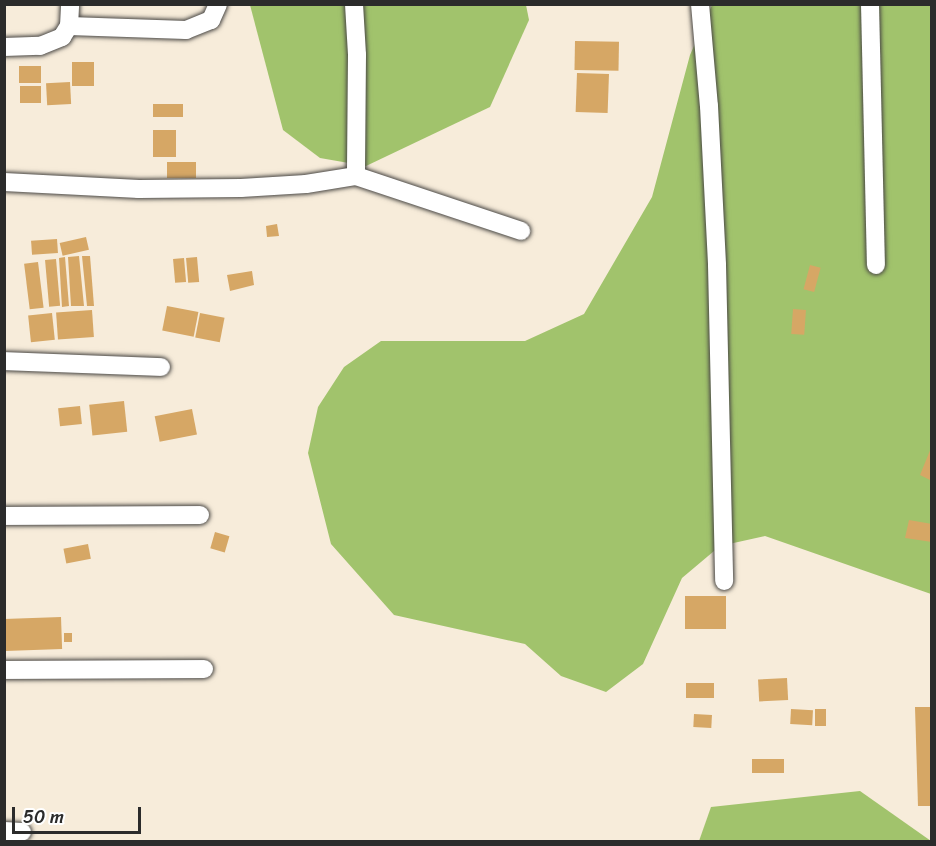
<!DOCTYPE html>
<style>
body{margin:0}
#map{position:relative;width:936px;height:846px;overflow:hidden;background:#f7ecda;font-family:Sriracha,sans-serif}
div>[style]{position:absolute}
[style*='--x']{left:calc(var(--x)*1px);top:calc(var(--y)*1px);width:calc(var(--w)*1px);rotate:calc(var(--a)*1deg)}
.green>*{inset:0;background:#a1c36c}
.building>*{inset:0;background:#d6a765;transform-origin:0 0}
.roads{filter:drop-shadow(0 0 2px #4a4845) drop-shadow(0 0 2px #4a4845)}
.minor>*{height:18px;margin:-9px;padding:0 9px;transform-origin:9px;border-radius:9px;background:#fff}
span{translate:-50% -50%;white-space:nowrap;text-align:center;line-height:1.15;-webkit-text-stroke:5px #fff;paint-order:stroke}
.frame{position:absolute;inset:0;border:6px solid #2b2b2b;pointer-events:none}
.scale{position:absolute;left:12px;top:807px;width:129px;height:27px;box-sizing:border-box;border:3px solid #2b2b2b;border-top:0;padding-left:8px;font-size:18px;line-height:21px;white-space:nowrap;color:#2b2b2b;-webkit-text-stroke:4px #fff;paint-order:stroke}
</style>
<div id="map">
<div class="green">
<div style="clip-path:polygon(250px 5px,526px 5px,529px 20px,490px 107px,366px 166px,320px 158px,283px 130px)"></div>
<div style="clip-path:polygon(712px 5px,931px 5px,931px 594px,765px 536px,720px 546px,682px 578px,643px 664px,606px 692px,561px 676px,525px 644px,394px 615px,331px 544px,308px 453px,318px 407px,344px 367px,381px 341px,525px 341px,584px 314px,652px 197px,690px 55px)"></div>
<div style="clip-path:polygon(860px 791px,931px 841px,699px 841px,711px 807px)"></div>
</div>
<div class="building">
<div style="left:575px;top:41px;width:44px;height:29px;rotate:1deg"></div>
<div style="left:72px;top:62px;width:22px;height:24px"></div>
<div style="left:19px;top:66px;width:22px;height:17px"></div>
<div style="left:577px;top:73px;width:32px;height:39px;rotate:2deg"></div>
<div style="left:70px;top:82px;width:22px;height:24px;rotate:87deg"></div>
<div style="left:20px;top:86px;width:21px;height:17px"></div>
<div style="left:153px;top:104px;width:30px;height:13px"></div>
<div style="left:153px;top:130px;width:23px;height:27px"></div>
<div style="left:167px;top:162px;width:29px;height:16px"></div>
<div style="clip-path:polygon(277px 224px,279px 236px,267px 237px,266px 226px)"></div>
<div style="left:86px;top:237px;width:13px;height:27px;rotate:77deg"></div>
<div style="left:57px;top:239px;width:14px;height:26px;rotate:86deg"></div>
<div style="clip-path:polygon(79px 256px,84px 306px,71px 306px,68px 257px)"></div>
<div style="clip-path:polygon(82px 256px,90px 256px,94px 306px,87px 306px)"></div>
<div style="clip-path:polygon(65px 257px,69px 306px,62px 307px,59px 258px)"></div>
<div style="left:197px;top:257px;width:25px;height:11px;rotate:85deg"></div>
<div style="left:184px;top:258px;width:24px;height:11px;rotate:85deg"></div>
<div style="left:56px;top:259px;width:47px;height:11px;rotate:85deg"></div>
<div style="left:38px;top:262px;width:46px;height:14px;rotate:83deg"></div>
<div style="left:810px;top:265px;width:11px;height:25px;rotate:15deg"></div>
<div style="clip-path:polygon(252px 271px,254px 285px,230px 291px,227px 275px)"></div>
<div style="left:167px;top:306px;width:32px;height:25px;rotate:11deg"></div>
<div style="left:793px;top:309px;width:13px;height:25px;rotate:4deg"></div>
<div style="left:92px;top:310px;width:27px;height:36px;rotate:86deg"></div>
<div style="left:52px;top:313px;width:27px;height:24px;rotate:84deg"></div>
<div style="left:200px;top:313px;width:25px;height:25px;rotate:11deg"></div>
<div style="left:124px;top:401px;width:31px;height:35px;rotate:84deg"></div>
<div style="left:80px;top:406px;width:18px;height:22px;rotate:84deg"></div>
<div style="left:192px;top:409px;width:26px;height:38px;rotate:79deg"></div>
<div style="clip-path:polygon(931px 448px,932px 448px,932px 481px,920px 475px)"></div>
<div style="clip-path:polygon(909px 520px,932px 524px,932px 542px,905px 538px)"></div>
<div style="left:215px;top:532px;width:15px;height:17px;rotate:16deg"></div>
<div style="left:88px;top:544px;width:15px;height:25px;rotate:79deg"></div>
<div style="left:685px;top:596px;width:41px;height:33px"></div>
<div style="left:61px;top:617px;width:32px;height:57px;rotate:88deg"></div>
<div style="left:64px;top:633px;width:8px;height:9px"></div>
<div style="left:787px;top:678px;width:22px;height:29px;rotate:87deg"></div>
<div style="left:686px;top:683px;width:28px;height:15px"></div>
<div style="clip-path:polygon(915px 707px,932px 707px,932px 806px,918px 806px)"></div>
<div style="left:791px;top:709px;width:22px;height:15px;rotate:3deg"></div>
<div style="left:815px;top:709px;width:11px;height:17px"></div>
<div style="left:694px;top:714px;width:18px;height:13px;rotate:3deg"></div>
<div style="left:752px;top:759px;width:32px;height:14px"></div>
</div>
<div class="roads">
<div class="minor">
<div style="--x:354;--y:4;--w:51;--a:86.6"></div>
<div style="--x:357;--y:55;--w:121;--a:90.5"></div>
<div style="--x:700;--y:4;--w:102;--a:85"></div>
<div style="--x:709;--y:106;--w:159;--a:87.1"></div>
<div style="--x:717;--y:265;--w:316;--a:88.7"></div>
<div style="--x:870;--y:4;--w:261;--a:88.7"></div>
<div style="--x:69;--y:26;--w:117;--a:2"></div>
<div style="--x:186;--y:30;--w:27;--a:-22"></div>
<div style="--x:211;--y:20;--w:17;--a:-66"></div>
<div style="--x:4;--y:47;--w:36;--a:-2"></div>
<div style="--x:40;--y:46;--w:24;--a:-22"></div>
<div style="--x:62;--y:37;--w:13;--a:-58"></div>
<div style="--x:69;--y:26;--w:22;--a:-87"></div>
<div style="--x:4;--y:182;--w:135;--a:3"></div>
<div style="--x:139;--y:189;--w:102;--a:-0.6"></div>
<div style="--x:241;--y:188;--w:65;--a:-3.5"></div>
<div style="--x:306;--y:184;--w:51;--a:-9.1"></div>
<div style="--x:356;--y:176;--w:174;--a:18.4"></div>
<div style="--x:4;--y:361;--w:157;--a:2.2"></div>
<div style="--x:4;--y:516;--w:196;--a:-0.3"></div>
<div style="--x:4;--y:670;--w:200;--a:-0.3"></div>
<div style="--x:4;--y:831;--w:18;--a:3"></div>
</div>
</div>
<div class="frame"></div>
<div class="scale">50 m</div>
</div>
